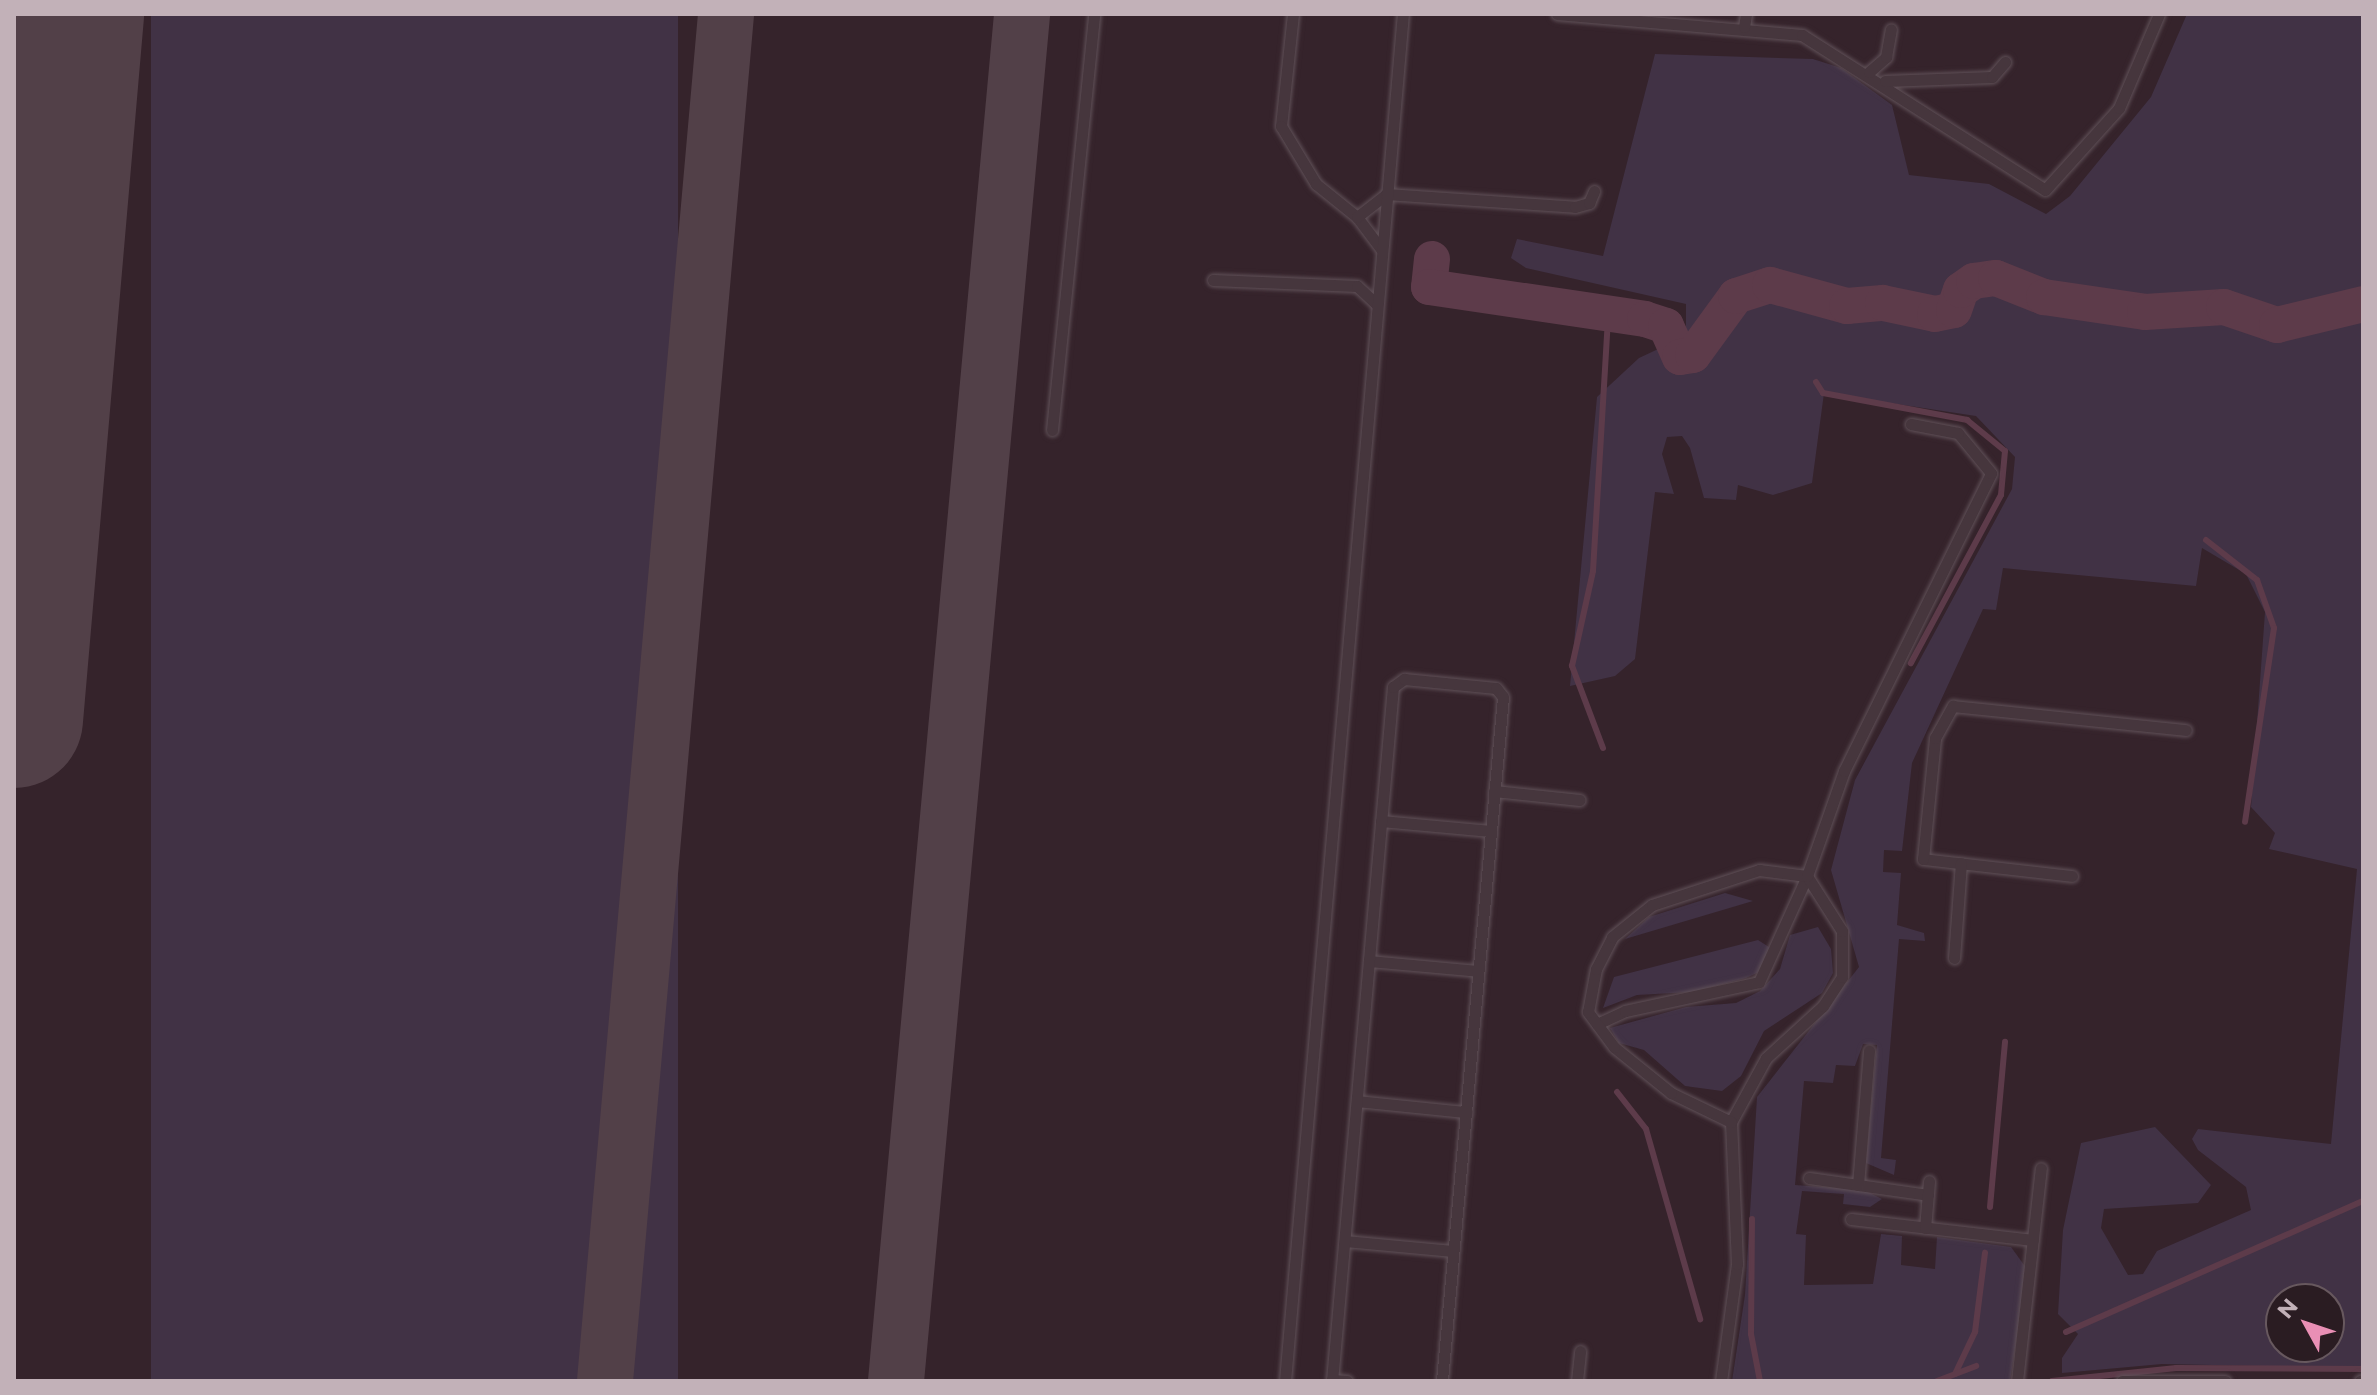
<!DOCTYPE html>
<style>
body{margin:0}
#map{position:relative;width:2377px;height:1395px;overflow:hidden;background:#35232b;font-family:Montserrat,sans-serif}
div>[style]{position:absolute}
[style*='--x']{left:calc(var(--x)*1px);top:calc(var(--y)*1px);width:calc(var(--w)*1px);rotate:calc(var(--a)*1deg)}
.green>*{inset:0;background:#413245;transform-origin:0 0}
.stream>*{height:6px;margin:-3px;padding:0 3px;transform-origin:3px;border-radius:3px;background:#5d3b4a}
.river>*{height:36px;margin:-18px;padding:0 18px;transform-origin:18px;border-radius:18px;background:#5d3b4a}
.taxiway>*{height:56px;margin:-28px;padding:0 28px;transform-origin:28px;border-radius:28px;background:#524048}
.runway>*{height:138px;margin:-69px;padding:0 69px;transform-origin:69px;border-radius:69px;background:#524048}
.roads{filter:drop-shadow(0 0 2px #605158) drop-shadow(0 0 2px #605158)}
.service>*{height:11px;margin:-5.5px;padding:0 5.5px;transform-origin:5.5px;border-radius:5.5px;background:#46363d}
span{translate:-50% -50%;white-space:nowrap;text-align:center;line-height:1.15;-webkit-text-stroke:7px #2a1c22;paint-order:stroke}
.frame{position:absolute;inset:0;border:16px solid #c2b1b8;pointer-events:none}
.north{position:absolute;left:2265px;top:1283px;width:80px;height:80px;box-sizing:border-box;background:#2a1c22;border:2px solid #67585e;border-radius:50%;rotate:310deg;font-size:22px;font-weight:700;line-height:32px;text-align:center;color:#c2b1b8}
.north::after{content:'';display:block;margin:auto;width:28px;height:36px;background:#e98fb5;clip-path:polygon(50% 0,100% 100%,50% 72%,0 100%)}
</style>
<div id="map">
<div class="green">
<div style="left:151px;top:14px;width:527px;height:1372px"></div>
<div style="clip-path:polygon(evenodd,2187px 14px,2363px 14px,2363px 1368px,2162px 1364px,2062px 1373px,2062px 1358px,2078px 1334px,2058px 1314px,2063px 1230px,2081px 1143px,2155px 1127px,2211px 1185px,2198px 1203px,2104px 1209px,2101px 1228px,2128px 1275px,2143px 1274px,2157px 1251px,2251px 1210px,2246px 1187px,2198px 1150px,2192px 1139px,2198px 1129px,2331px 1144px,2357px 869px,2269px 849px,2275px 833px,2251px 807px,2265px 612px,2246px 574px,2202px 548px,2196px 586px,2003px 568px,1996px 610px,1983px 609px,1912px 763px,1902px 851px,1884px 850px,1883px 872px,1901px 873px,1897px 925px,1924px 933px,1925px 941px,1899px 939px,1881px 1158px,1896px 1160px,1894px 1175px,1866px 1163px,1877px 1045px,1863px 1044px,1855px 1066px,1836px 1065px,1833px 1083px,1804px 1081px,1795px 1185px,1864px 1190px,1882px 1199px,1870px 1207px,1843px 1204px,1844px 1194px,1802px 1191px,1796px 1234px,1806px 1235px,1804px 1285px,1873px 1284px,1881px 1234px,1902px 1236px,1901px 1265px,1935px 1269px,1937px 1237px,2011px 1247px,2027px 1269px,2010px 1381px,1732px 1381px,1745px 1295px,1757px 1097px,1859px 967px,1831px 870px,1855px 780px,2012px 489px,2015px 457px,1976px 416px,1824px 393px,1812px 483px,1773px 495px,1738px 485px,1736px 500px,1704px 498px,1690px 448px,1682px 436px,1667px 437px,1662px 454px,1674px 494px,1655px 492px,1635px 659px,1615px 676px,1570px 686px,1597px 397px,1639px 358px,1686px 336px,1686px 304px,1526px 268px,1511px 258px,1517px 239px,1603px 256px,1655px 54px,1813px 59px,1841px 68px,1892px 105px,1909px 175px,1989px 184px,2046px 214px,2070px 196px,2151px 97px,2187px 14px,2281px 1299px,2329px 1299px,2329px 1347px,2281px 1347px,2281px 1299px)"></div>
<div style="clip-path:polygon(1725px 893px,1753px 901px,1625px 939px,1649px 917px)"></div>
<div style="clip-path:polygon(1818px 927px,1831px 949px,1833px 973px,1822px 993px,1764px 1031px,1741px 1076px,1722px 1091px,1685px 1086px,1644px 1050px,1619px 1043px,1610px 1028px,1686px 1007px,1736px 1003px,1760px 991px,1780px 969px,1790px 935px)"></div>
<div style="clip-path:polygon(1758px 940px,1772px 949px,1759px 972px,1746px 978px,1691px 992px,1637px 995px,1603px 1008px,1614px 977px)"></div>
</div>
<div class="stream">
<div style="--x:1816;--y:382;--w:13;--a:58"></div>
<div style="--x:1823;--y:393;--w:147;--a:10.6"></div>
<div style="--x:1967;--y:420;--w:49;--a:39.2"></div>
<div style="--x:2005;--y:451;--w:44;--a:95.2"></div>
<div style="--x:2001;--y:495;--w:191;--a:118.2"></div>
<div style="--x:2206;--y:540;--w:65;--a:38.1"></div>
<div style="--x:2257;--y:580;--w:51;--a:70.5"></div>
<div style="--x:2274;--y:628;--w:196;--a:98.5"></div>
<div style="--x:1603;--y:748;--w:88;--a:-110.7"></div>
<div style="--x:1572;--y:666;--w:97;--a:-77.5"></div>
<div style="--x:1593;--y:571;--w:252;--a:-86.6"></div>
<div style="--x:1617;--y:1092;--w:47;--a:51.9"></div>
<div style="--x:1646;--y:1129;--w:198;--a:74.1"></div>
<div style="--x:1990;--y:1207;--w:166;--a:-84.8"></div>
<div style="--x:1752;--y:1219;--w:115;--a:90.5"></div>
<div style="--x:1751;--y:1334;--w:48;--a:79.2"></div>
<div style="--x:2066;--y:1332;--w:325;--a:-23.8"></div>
<div style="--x:1955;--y:1374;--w:47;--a:-64.5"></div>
<div style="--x:1975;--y:1332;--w:80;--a:-82.8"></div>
<div style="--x:1937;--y:1381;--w:42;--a:-21"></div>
<div style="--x:2052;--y:1381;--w:125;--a:-6"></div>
<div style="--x:2176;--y:1368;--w:187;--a:0.3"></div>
</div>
<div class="river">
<div style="--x:1432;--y:259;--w:28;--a:96"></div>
<div style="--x:1429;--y:287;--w:218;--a:8.4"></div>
<div style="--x:1645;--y:319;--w:22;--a:18"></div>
<div style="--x:1666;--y:326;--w:34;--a:66"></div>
<div style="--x:1680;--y:357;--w:13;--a:-9"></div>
<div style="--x:1693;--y:355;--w:73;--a:-53.9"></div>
<div style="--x:1736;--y:296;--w:36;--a:-18"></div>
<div style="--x:1770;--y:285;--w:80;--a:15.3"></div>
<div style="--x:1847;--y:306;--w:36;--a:-5"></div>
<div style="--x:1883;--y:303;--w:53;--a:11.9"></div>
<div style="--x:1935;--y:314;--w:19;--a:-12"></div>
<div style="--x:1954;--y:310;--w:21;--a:-71"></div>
<div style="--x:1961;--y:290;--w:16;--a:-35"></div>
<div style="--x:1974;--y:281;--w:22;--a:-8"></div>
<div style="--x:1996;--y:278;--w:52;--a:21.6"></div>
<div style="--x:2044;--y:297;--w:102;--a:8.4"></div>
<div style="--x:2145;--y:312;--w:79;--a:-3.6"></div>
<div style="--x:2224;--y:307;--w:56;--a:18.8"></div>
<div style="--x:2277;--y:325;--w:89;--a:-13.7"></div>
</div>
<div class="taxiway">
<div style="--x:605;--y:1381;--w:1372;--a:-84.94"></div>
<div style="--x:896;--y:1381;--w:1373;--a:-84.73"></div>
</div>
<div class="runway">
<div style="--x:14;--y:719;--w:708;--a:-85.05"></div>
</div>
<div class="roads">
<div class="service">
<div style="--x:1293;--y:14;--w:113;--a:96.1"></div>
<div style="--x:1281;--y:126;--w:68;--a:58.9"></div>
<div style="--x:1316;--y:184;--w:53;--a:38.8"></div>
<div style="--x:1357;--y:217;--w:40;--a:53"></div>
<div style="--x:1557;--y:14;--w:246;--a:4.9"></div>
<div style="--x:1802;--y:35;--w:288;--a:32.5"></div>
<div style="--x:2045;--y:190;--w:110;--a:-47.9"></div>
<div style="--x:2119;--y:108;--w:102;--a:-66.9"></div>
<div style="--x:1744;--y:27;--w:13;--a:-81"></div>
<div style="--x:1869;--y:72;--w:23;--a:-41"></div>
<div style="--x:1886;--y:57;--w:28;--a:-80"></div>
<div style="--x:1885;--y:81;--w:107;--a:-2.1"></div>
<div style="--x:1992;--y:77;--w:20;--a:-49"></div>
<div style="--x:1357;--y:217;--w:37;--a:-38"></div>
<div style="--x:1386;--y:194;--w:189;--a:3.9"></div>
<div style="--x:1575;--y:207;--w:15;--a:-16"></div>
<div style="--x:1589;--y:203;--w:13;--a:-67"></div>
<div style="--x:1213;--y:280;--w:144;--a:2.4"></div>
<div style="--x:1357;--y:286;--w:26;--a:43"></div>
<div style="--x:1052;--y:430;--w:418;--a:-84.2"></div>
<div style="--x:1494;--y:791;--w:86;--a:6"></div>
<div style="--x:1381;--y:821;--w:110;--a:5.2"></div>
<div style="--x:2072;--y:876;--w:150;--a:-173.5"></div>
<div style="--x:1923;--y:859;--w:122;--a:-84.3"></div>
<div style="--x:1935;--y:738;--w:37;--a:-61"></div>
<div style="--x:1953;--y:706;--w:234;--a:5.9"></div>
<div style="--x:1954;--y:958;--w:95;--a:-85.8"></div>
<div style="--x:1369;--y:961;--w:109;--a:5.2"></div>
<div style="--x:1597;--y:1024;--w:31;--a:-25"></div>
<div style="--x:1625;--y:1011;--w:137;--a:-12.2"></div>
<div style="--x:1759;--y:982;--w:116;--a:-65.6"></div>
<div style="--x:1357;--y:1101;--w:110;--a:5.8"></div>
<div style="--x:1731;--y:1122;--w:73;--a:-61.3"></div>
<div style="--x:1766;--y:1058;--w:77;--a:-42.4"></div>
<div style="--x:1823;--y:1006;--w:35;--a:-57"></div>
<div style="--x:1842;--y:977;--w:46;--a:-90"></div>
<div style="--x:1842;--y:931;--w:65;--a:-122.5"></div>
<div style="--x:1809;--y:1178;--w:120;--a:8.1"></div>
<div style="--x:1858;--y:1185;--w:135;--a:-85.3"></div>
<div style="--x:1851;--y:1219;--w:183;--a:6.6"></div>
<div style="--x:1925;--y:1228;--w:47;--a:-85.1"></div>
<div style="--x:1345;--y:1241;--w:108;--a:5.3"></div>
<div style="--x:1332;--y:1380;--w:15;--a:4"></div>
<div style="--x:1285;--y:1381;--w:1372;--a:-85.07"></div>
<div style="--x:1332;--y:1381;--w:697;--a:-84.98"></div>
<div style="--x:1393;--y:687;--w:14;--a:-36"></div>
<div style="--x:1404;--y:679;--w:92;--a:5.6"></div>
<div style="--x:1496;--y:688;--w:11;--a:52"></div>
<div style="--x:1503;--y:697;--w:687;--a:95.1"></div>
<div style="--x:1577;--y:1381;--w:30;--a:-84"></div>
<div style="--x:1721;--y:1381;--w:118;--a:-82.2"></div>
<div style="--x:1737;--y:1264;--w:142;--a:-92.4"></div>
<div style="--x:1731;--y:1122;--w:67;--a:-154.2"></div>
<div style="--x:1671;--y:1093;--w:73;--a:-141.1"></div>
<div style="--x:1614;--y:1047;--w:44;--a:-126.6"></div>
<div style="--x:1588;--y:1012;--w:44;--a:-79.5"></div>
<div style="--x:1596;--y:969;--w:36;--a:-63"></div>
<div style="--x:1612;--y:937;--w:51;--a:-38.7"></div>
<div style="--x:1652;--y:905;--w:113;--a:-18.1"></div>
<div style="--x:1759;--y:870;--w:48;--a:7.1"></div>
<div style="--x:1807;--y:876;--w:111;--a:-70.6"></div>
<div style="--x:1844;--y:771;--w:332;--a:-63.7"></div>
<div style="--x:1991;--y:473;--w:52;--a:-129.5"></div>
<div style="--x:1958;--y:433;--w:48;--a:-169.2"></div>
<div style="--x:2017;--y:1381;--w:214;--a:-83.6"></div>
<div style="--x:2122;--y:1381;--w:103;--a:0"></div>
<div style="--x:2360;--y:1381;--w:3;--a:-18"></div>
</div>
</div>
<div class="frame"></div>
<div class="north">N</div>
</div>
